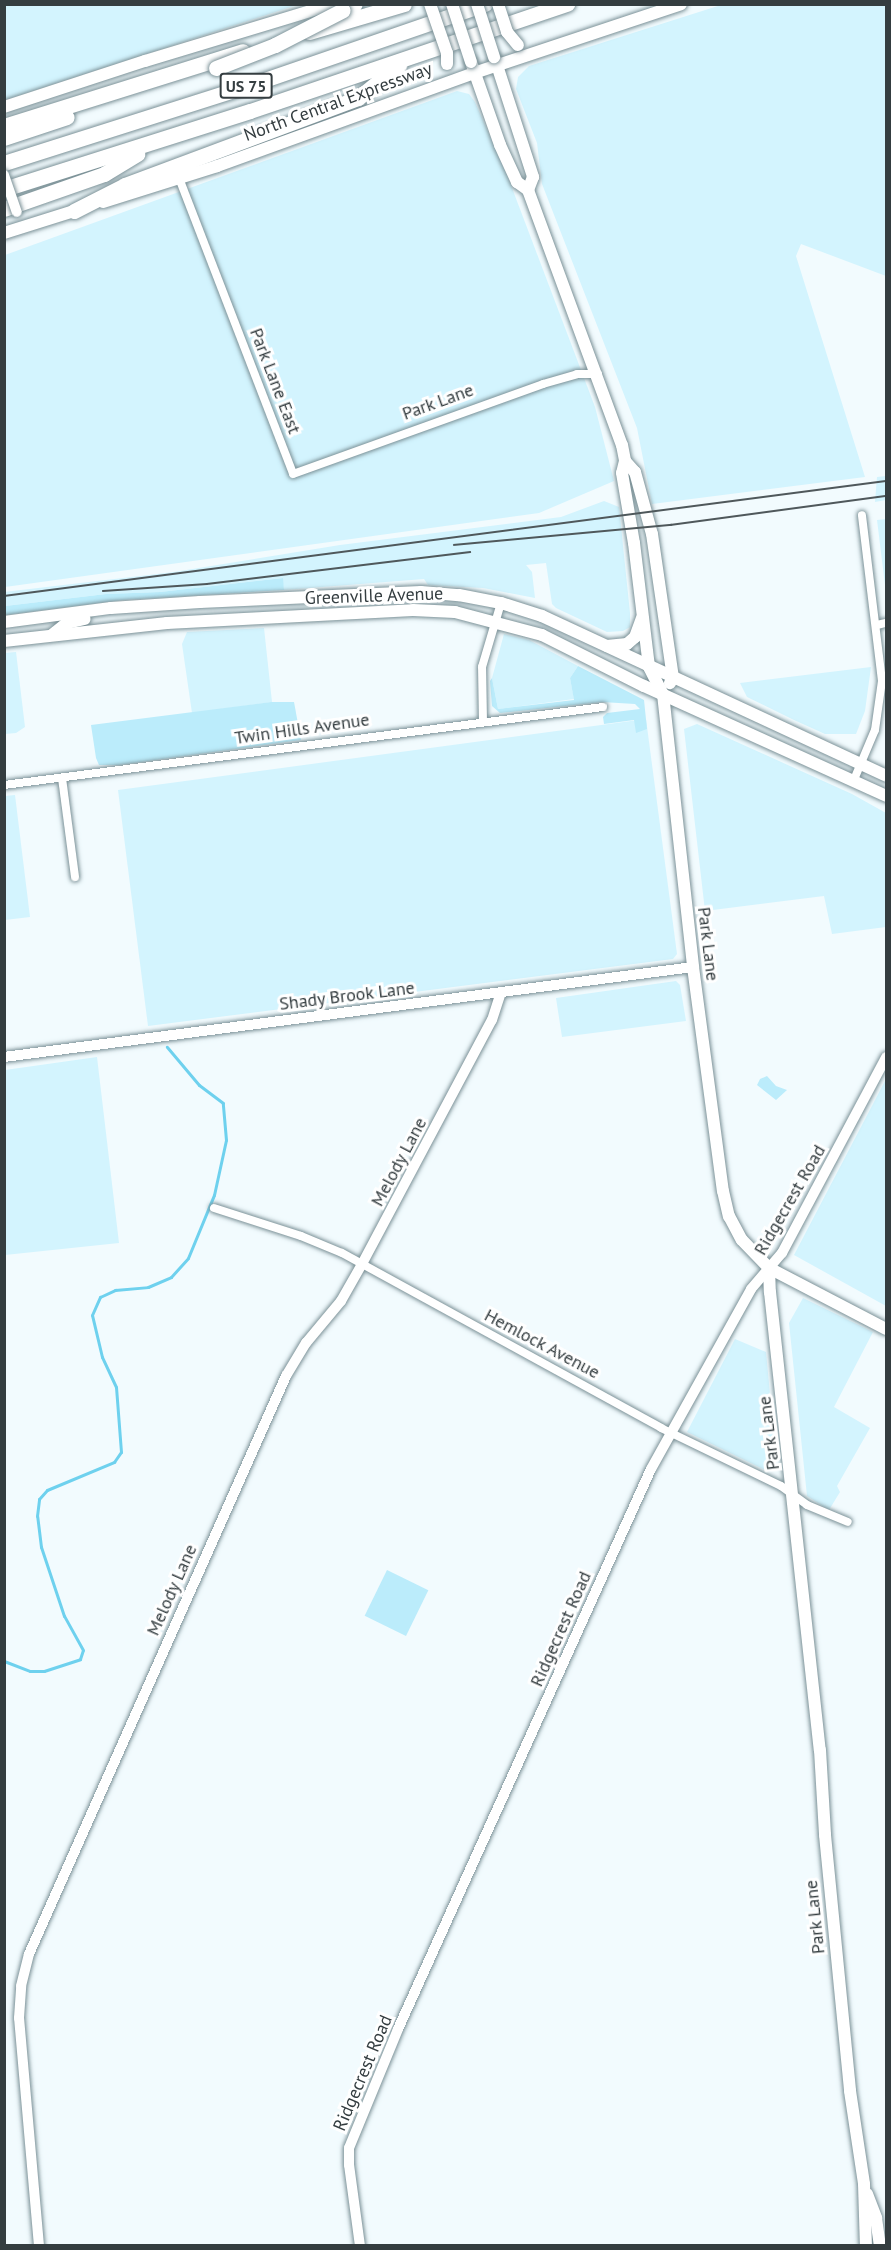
<!DOCTYPE html>
<style>
body{margin:0}
#map{position:relative;width:891px;height:2250px;overflow:hidden;background:#f2fbfe;font-family:"PT Sans",sans-serif}
div>[style]{position:absolute}
[style*='--x']{left:calc(var(--x)*1px);top:calc(var(--y)*1px);width:calc(var(--w)*1px);rotate:calc(var(--a)*1deg)}
.built>*{inset:0;background:#d3f4fe}
.green>*{inset:0;background:#bbecfb;transform-origin:0 0}
.stream>*{height:3px;margin:-1.5px;padding:0 1.5px;transform-origin:1.5px;border-radius:1.5px;background:#6ed1ee}
.roads{filter:drop-shadow(0 0 2px #7b9197) drop-shadow(0 0 2px #7b9197)}
.minor>*{height:8px;margin:-4px;padding:0 4px;transform-origin:4px;border-radius:4px;background:#fff}
.tertiary>*{height:10px;margin:-5px;padding:0 5px;transform-origin:5px;border-radius:5px;background:#fff}
.secondary>*{height:12px;margin:-6px;padding:0 6px;transform-origin:6px;border-radius:6px;background:#fff}
.motorway>*{height:15px;margin:-7.5px;padding:0 7.5px;transform-origin:7.5px;border-radius:7.5px;background:#fff}
.tram>*{height:1.5px;margin:-0.75px;padding:0 0.75px;transform-origin:0.75px;border-radius:0.75px;background:#4f585b}
.bridges{filter:drop-shadow(0 0 2px #7b9197) drop-shadow(0 0 2px #7b9197)}
.tertiary-bridge>*{height:10px;margin:-5px;padding:0 5px;transform-origin:5px;border-radius:5px;background:#fff}
.secondary-bridge>*{height:12px;margin:-6px;padding:0 6px;transform-origin:6px;border-radius:6px;background:#fff}
.motorway-bridge>*{height:15px;margin:-7.5px;padding:0 7.5px;transform-origin:7.5px;border-radius:7.5px;background:#fff}
span{translate:-50% -50%;white-space:nowrap;text-align:center;line-height:1.15;-webkit-text-stroke:6px #fff;paint-order:stroke}
.shield-label span{padding:2px 4px;background:#fff;border:2px solid;border-radius:4px;-webkit-text-stroke-width:0}
.shield-label{font-size:16px;color:#343d40;font-weight:700}
.street-label{font-size:18px;color:#343d40}
.frame{position:absolute;inset:0;border:6px solid #343d40;pointer-events:none}
</style>
<div id="map">
<div class="built">
<div style="clip-path:polygon(5px 4px,297px 4px,297px 5px,5px 100px)"></div>
<div style="clip-path:polygon(721px 5px,886px 5px,886px 276px,801px 244px,796px 256px,865px 477px,652px 504px,637px 428px,542px 184px,537px 143px,516px 89px,518px 77px,529px 66px)"></div>
<div style="clip-path:polygon(457px 91px,469px 94px,475px 102px,509px 180px,595px 407px,614px 481px,539px 513px,5px 587px,5px 255px)"></div>
<div style="clip-path:polygon(886px 476px,886px 500px,875px 502px,877px 477px)"></div>
<div style="clip-path:polygon(604px 501px,619px 507px,630px 613px,630px 627px,623px 631px,607px 632px,556px 608px,552px 604px,546px 563px,526px 565px,532px 572px,535px 598px,483px 588px,428px 585px,424px 579px,284px 590px,282px 578px,160px 592px,106px 594px,5px 606px,4px 592px,174px 572px,340px 545px,561px 517px)"></div>
<div style="clip-path:polygon(886px 519px,886px 593px,877px 520px)"></div>
<div style="clip-path:polygon(264px 628px,272px 702px,192px 713px,182px 644px,187px 632px)"></div>
<div style="clip-path:polygon(504px 634px,529px 640px,578px 666px,570px 678px,574px 699px,498px 709px,492px 678px)"></div>
<div style="clip-path:polygon(16px 652px,25px 727px,16px 733px,5px 734px,5px 653px)"></div>
<div style="clip-path:polygon(871px 667px,865px 711px,856px 734px,825px 734px,794px 720px,747px 697px,740px 683px)"></div>
<div style="clip-path:polygon(646px 719px,677px 954px,673px 959px,148px 1026px,118px 790px)"></div>
<div style="clip-path:polygon(697px 724px,852px 794px,886px 813px,886px 927px,832px 934px,824px 896px,705px 911px,684px 729px)"></div>
<div style="clip-path:polygon(15px 795px,30px 917px,5px 920px,5px 796px)"></div>
<div style="clip-path:polygon(676px 981px,680px 985px,686px 1021px,562px 1037px,556px 998px)"></div>
<div style="clip-path:polygon(97px 1057px,119px 1243px,5px 1255px,5px 1070px)"></div>
<div style="clip-path:polygon(886px 1079px,886px 1306px,794px 1255px)"></div>
<div style="clip-path:polygon(803px 1298px,873px 1332px,834px 1407px,870px 1428px,837px 1486px,840px 1492px,829px 1510px,807px 1496px,789px 1323px)"></div>
<div style="clip-path:polygon(735px 1339px,766px 1352px,777px 1469px,769px 1472px,687px 1432px)"></div>
</div>
<div class="green">
<div style="clip-path:polygon(283px 578px,284px 590px,123px 600px,5px 615px,5px 606px,106px 594px,160px 592px)"></div>
<div style="clip-path:polygon(578px 666px,644px 700px,647px 729px,636px 733px,634px 720px,604px 724px,603px 717px,607px 713px,640px 709px,635px 704px,602px 702px,500px 713px,492px 706px,490px 681px,492px 678px,498px 709px,574px 700px,570px 678px)"></div>
<div style="clip-path:polygon(271px 702px,294px 702px,301px 740px,119px 765px,99px 765px,96px 758px,91px 725px)"></div>
<div style="clip-path:polygon(767px 1076px,776px 1086px,787px 1090px,776px 1100px,757px 1085px,760px 1079px)"></div>
<div style="left:387px;top:1570px;width:46px;height:51px;rotate:26deg"></div>
</div>
<div class="stream">
<div style="--x:4;--y:1661;--w:28;--a:21"></div>
<div style="--x:30;--y:1671;--w:14;--a:0"></div>
<div style="--x:44;--y:1671;--w:38;--a:-18"></div>
<div style="--x:80;--y:1659;--w:9;--a:-72"></div>
<div style="--x:83;--y:1650;--w:39;--a:-119"></div>
<div style="--x:64;--y:1616;--w:73;--a:-108.4"></div>
<div style="--x:41;--y:1547;--w:31;--a:-97"></div>
<div style="--x:37;--y:1516;--w:17;--a:-83"></div>
<div style="--x:39;--y:1499;--w:12;--a:-48"></div>
<div style="--x:47;--y:1490;--w:73;--a:-22.7"></div>
<div style="--x:114;--y:1462;--w:12;--a:-55"></div>
<div style="--x:121;--y:1452;--w:65;--a:-94.4"></div>
<div style="--x:116;--y:1387;--w:33;--a:-115"></div>
<div style="--x:102;--y:1357;--w:43;--a:-103.4"></div>
<div style="--x:92;--y:1315;--w:20;--a:-66"></div>
<div style="--x:100;--y:1297;--w:17;--a:-25"></div>
<div style="--x:115;--y:1290;--w:33;--a:-5"></div>
<div style="--x:148;--y:1287;--w:25;--a:-23"></div>
<div style="--x:171;--y:1277;--w:25;--a:-48"></div>
<div style="--x:188;--y:1258;--w:68;--a:-67.6"></div>
<div style="--x:214;--y:1195;--w:56;--a:-77.7"></div>
<div style="--x:226;--y:1140;--w:37;--a:-95"></div>
<div style="--x:223;--y:1103;--w:30;--a:-143"></div>
<div style="--x:199;--y:1085;--w:50;--a:-130.1"></div>
<div style="--x:4;--y:2181;--w:23;--a:90"></div>
</div>
<div class="roads">
<div class="minor">
<div style="--x:179;--y:178;--w:317;--a:68.9"></div>
<div style="--x:293;--y:474;--w:266;--a:-19.8"></div>
<div style="--x:543;--y:384;--w:35;--a:-16"></div>
<div style="--x:577;--y:374;--w:21;--a:0"></div>
<div style="--x:877;--y:625;--w:9;--a:-13"></div>
<div style="--x:483;--y:722;--w:55;--a:-91"></div>
<div style="--x:482;--y:667;--w:67;--a:-73.5"></div>
<div style="--x:62;--y:778;--w:100;--a:82.5"></div>
<div style="--x:853;--y:782;--w:56;--a:-67.1"></div>
<div style="--x:875;--y:730;--w:49;--a:-81.9"></div>
<div style="--x:882;--y:681;--w:167;--a:-96.9"></div>
<div style="--x:4;--y:785;--w:604;--a:-7.42"></div>
<div style="--x:214;--y:1208;--w:91;--a:17.8"></div>
<div style="--x:301;--y:1236;--w:44;--a:22.5"></div>
<div style="--x:342;--y:1253;--w:364;--a:28.7"></div>
<div style="--x:661;--y:1428;--w:133;--a:25.8"></div>
<div style="--x:781;--y:1486;--w:32;--a:36"></div>
<div style="--x:807;--y:1505;--w:44;--a:22.5"></div>
</div>
<div class="tertiary">
<div style="--x:4;--y:1057;--w:695;--a:-7.44"></div>
<div style="--x:39;--y:2246;--w:229;--a:-95"></div>
<div style="--x:19;--y:2018;--w:32;--a:-86"></div>
<div style="--x:21;--y:1986;--w:33;--a:-76"></div>
<div style="--x:29;--y:1954;--w:633;--a:-66.03"></div>
<div style="--x:286;--y:1376;--w:39;--a:-59"></div>
<div style="--x:306;--y:1343;--w:55;--a:-50.2"></div>
<div style="--x:341;--y:1301;--w:43;--a:-60.4"></div>
<div style="--x:362;--y:1264;--w:276;--a:-62"></div>
<div style="--x:492;--y:1020;--w:29;--a:-72"></div>
<div style="--x:360;--y:2246;--w:82;--a:-97.7"></div>
<div style="--x:349;--y:2165;--w:17;--a:-90"></div>
<div style="--x:349;--y:2148;--w:129;--a:-67.6"></div>
<div style="--x:398;--y:2029;--w:614;--a:-65.69"></div>
<div style="--x:651;--y:1469;--w:206;--a:-60.9"></div>
<div style="--x:751;--y:1289;--w:48;--a:-49.3"></div>
<div style="--x:782;--y:1253;--w:222;--a:-62"></div>
</div>
<div class="secondary">
<div style="--x:495;--y:59;--w:124;--a:72.1"></div>
<div style="--x:533;--y:177;--w:14;--a:111"></div>
<div style="--x:471;--y:62;--w:88;--a:70.7"></div>
<div style="--x:500;--y:145;--w:41;--a:65.3"></div>
<div style="--x:517;--y:182;--w:14;--a:36"></div>
<div style="--x:528;--y:190;--w:272;--a:69.8"></div>
<div style="--x:622;--y:445;--w:16;--a:79"></div>
<div style="--x:625;--y:461;--w:12;--a:104"></div>
<div style="--x:622;--y:473;--w:71;--a:80.3"></div>
<div style="--x:634;--y:543;--w:125;--a:83.1"></div>
<div style="--x:649;--y:667;--w:30;--a:63"></div>
<div style="--x:663;--y:694;--w:275;--a:83.7"></div>
<div style="--x:693;--y:967;--w:226;--a:82.4"></div>
<div style="--x:723;--y:1191;--w:26;--a:77"></div>
<div style="--x:729;--y:1216;--w:27;--a:62"></div>
<div style="--x:742;--y:1240;--w:39;--a:46"></div>
<div style="--x:769;--y:1268;--w:132;--a:27.5"></div>
<div style="--x:4;--y:107;--w:148;--a:-18.1"></div>
<div style="--x:145;--y:61;--w:197;--a:-16.8"></div>
<div style="--x:103;--y:202;--w:120;--a:-17.5"></div>
<div style="--x:217;--y:166;--w:273;--a:-19.9"></div>
<div style="--x:474;--y:73;--w:218;--a:-18.4"></div>
<div style="--x:4;--y:233;--w:80;--a:-17.5"></div>
<div style="--x:625;--y:461;--w:15;--a:48"></div>
<div style="--x:635;--y:472;--w:64;--a:74.7"></div>
<div style="--x:652;--y:534;--w:146;--a:81.7"></div>
<div style="--x:673;--y:678;--w:6;--a:121"></div>
<div style="--x:4;--y:622;--w:108;--a:-7.5"></div>
<div style="--x:111;--y:608;--w:89;--a:-3.9"></div>
<div style="--x:200;--y:602;--w:221;--a:-2.6"></div>
<div style="--x:421;--y:592;--w:38;--a:5"></div>
<div style="--x:459;--y:595;--w:43;--a:10.8"></div>
<div style="--x:501;--y:603;--w:43;--a:17.6"></div>
<div style="--x:542;--y:616;--w:379;--a:24.9"></div>
<div style="--x:52;--y:635;--w:19;--a:-39"></div>
<div style="--x:67;--y:623;--w:18;--a:-13"></div>
<div style="--x:4;--y:641;--w:164;--a:-6.3"></div>
<div style="--x:167;--y:623;--w:246;--a:-3"></div>
<div style="--x:413;--y:610;--w:42;--a:2.7"></div>
<div style="--x:455;--y:612;--w:90;--a:14.8"></div>
<div style="--x:542;--y:635;--w:114;--a:26.6"></div>
<div style="--x:644;--y:686;--w:266;--a:24.4"></div>
<div style="--x:607;--y:646;--w:20;--a:-6"></div>
<div style="--x:627;--y:644;--w:11;--a:-41"></div>
<div style="--x:635;--y:637;--w:20;--a:-70"></div>
<div style="--x:769;--y:1268;--w:24;--a:88"></div>
<div style="--x:770;--y:1292;--w:461;--a:83.8"></div>
<div style="--x:820;--y:1750;--w:85;--a:86.6"></div>
<div style="--x:825;--y:1835;--w:257;--a:84.4"></div>
<div style="--x:850;--y:2091;--w:94;--a:81.4"></div>
<div style="--x:864;--y:2184;--w:62;--a:88.2"></div>
<div style="--x:867;--y:2194;--w:26;--a:69"></div>
<div style="--x:876;--y:2218;--w:28;--a:82"></div>
</div>
<div class="motorway">
<div style="--x:343;--y:10;--w:13;--a:-27"></div>
<div style="--x:309;--y:32;--w:99;--a:-16.4"></div>
<div style="--x:4;--y:126;--w:250;--a:-17.4"></div>
<div style="--x:4;--y:138;--w:66;--a:-18.4"></div>
<div style="--x:4;--y:163;--w:249;--a:-17.6"></div>
<div style="--x:241;--y:88;--w:258;--a:-19"></div>
<div style="--x:4;--y:189;--w:258;--a:-17.6"></div>
<div style="--x:250;--y:111;--w:335;--a:-18.7"></div>
<div style="--x:4;--y:209;--w:106;--a:-19.3"></div>
<div style="--x:104;--y:174;--w:39;--a:-31"></div>
<div style="--x:74;--y:211;--w:57;--a:-27"></div>
<div style="--x:125;--y:185;--w:249;--a:-20.5"></div>
<div style="--x:358;--y:98;--w:53;--a:-38.8"></div>
</div>
</div>
<div class="tram">
<div style="--x:454;--y:545;--w:218;--a:-5.3"></div>
<div style="--x:671;--y:525;--w:217;--a:-7.7"></div>
<div style="--x:103;--y:591;--w:104;--a:-3.9"></div>
<div style="--x:207;--y:584;--w:265;--a:-6.9"></div>
<div style="--x:4;--y:596;--w:889;--a:-7.43"></div>
</div>
<div class="bridges">
<div class="tertiary-bridge">
<div style="--x:4;--y:175;--w:39;--a:71"></div>
</div>
<div class="secondary-bridge">
<div style="--x:430;--y:4;--w:52;--a:70.9"></div>
<div style="--x:447;--y:53;--w:11;--a:90"></div>
<div style="--x:452;--y:4;--w:61;--a:71.9"></div>
<div style="--x:477;--y:4;--w:56;--a:72.2"></div>
<div style="--x:498;--y:4;--w:29;--a:72"></div>
<div style="--x:507;--y:32;--w:17;--a:50"></div>
</div>
<div class="motorway-bridge">
<div style="--x:216;--y:68;--w:63;--a:-21.3"></div>
<div style="--x:275;--y:45;--w:76;--a:-27.2"></div>
</div>
</div>
<div class="shield-label">
<span style="left:246px;top:86px">US 75</span>
</div>
<div class="street-label">
<span style="left:338px;top:102px;rotate:-20deg">North Central Expressway</span>
<span style="left:275px;top:381px;rotate:69deg">Park Lane East</span>
<span style="left:438px;top:402px;rotate:-20deg">Park Lane</span>
<span style="left:374px;top:596px;rotate:-2deg">Greenville Avenue</span>
<span style="left:302px;top:729px;rotate:-8deg">Twin Hills Avenue</span>
<span style="left:708px;top:944px;rotate:83deg">Park Lane</span>
<span style="left:347px;top:996px;rotate:-7deg">Shady Brook Lane</span>
<span style="left:399px;top:1162px;rotate:-62deg">Melody Lane</span>
<span style="left:790px;top:1200px;rotate:-60deg">Ridgecrest Road</span>
<span style="left:542px;top:1344px;rotate:28deg">Hemlock Avenue</span>
<span style="left:769px;top:1433px;rotate:-97deg">Park Lane</span>
<span style="left:172px;top:1590px;rotate:-66deg">Melody Lane</span>
<span style="left:561px;top:1629px;rotate:-66deg">Ridgecrest Road</span>
<span style="left:815px;top:1917px;rotate:-96deg">Park Lane</span>
<span style="left:363px;top:2073px;rotate:-67deg">Ridgecrest Road</span>
</div>
<div class="frame"></div>
</div>
